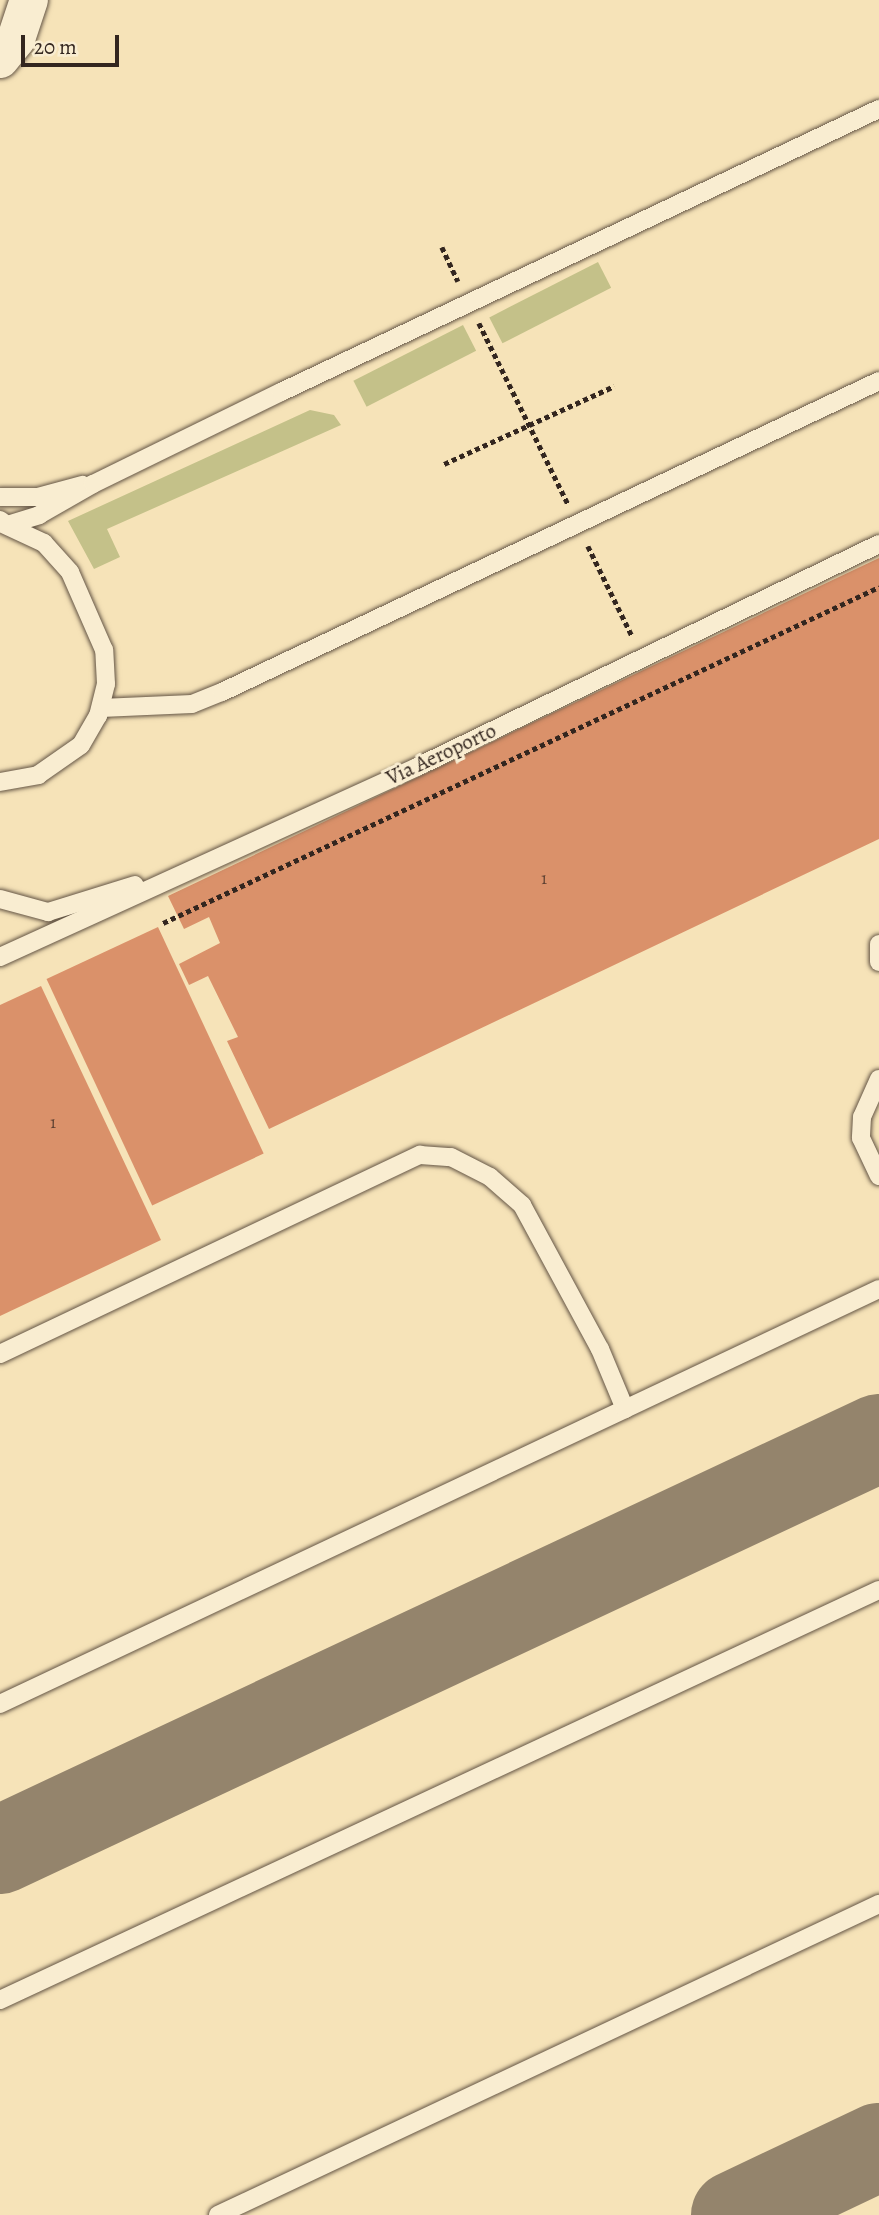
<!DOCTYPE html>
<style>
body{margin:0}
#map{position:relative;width:879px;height:2215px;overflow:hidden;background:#f6e3b8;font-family:Alegreya,serif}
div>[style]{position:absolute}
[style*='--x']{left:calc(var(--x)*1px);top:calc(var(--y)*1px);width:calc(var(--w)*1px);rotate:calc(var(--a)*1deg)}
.green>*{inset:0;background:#c4c189;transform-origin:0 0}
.taxiway>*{height:88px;margin:-44px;padding:0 44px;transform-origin:44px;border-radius:44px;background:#94846c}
.building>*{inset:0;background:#da916a;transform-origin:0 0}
.path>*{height:4.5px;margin-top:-2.25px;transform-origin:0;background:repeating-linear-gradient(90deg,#33261f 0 5px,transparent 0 8.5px)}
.roads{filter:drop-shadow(0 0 2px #645545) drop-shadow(0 0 2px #645545)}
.service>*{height:18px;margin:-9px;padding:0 9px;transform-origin:9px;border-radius:9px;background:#f9edd1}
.tertiary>*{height:38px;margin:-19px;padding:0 19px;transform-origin:19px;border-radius:19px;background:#f9edd1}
span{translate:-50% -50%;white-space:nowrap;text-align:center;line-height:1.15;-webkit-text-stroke:6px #f9edd1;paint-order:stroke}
.number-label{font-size:18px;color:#5d4132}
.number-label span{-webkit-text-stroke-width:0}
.street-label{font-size:21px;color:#33261f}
.scale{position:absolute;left:21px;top:35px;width:98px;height:32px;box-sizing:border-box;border:4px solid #33261f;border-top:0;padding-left:9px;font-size:21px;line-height:24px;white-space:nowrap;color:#33261f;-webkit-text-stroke:5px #f9edd1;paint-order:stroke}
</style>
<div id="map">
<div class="green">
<div style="left:598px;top:262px;width:29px;height:122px;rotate:63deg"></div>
<div style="left:463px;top:325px;width:29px;height:123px;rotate:63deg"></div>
<div style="clip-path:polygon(310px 410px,334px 415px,341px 425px,107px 529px,120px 557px,94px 569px,68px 521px)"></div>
</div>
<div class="taxiway">
<div style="--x:0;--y:1850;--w:971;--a:-25.11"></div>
<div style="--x:735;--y:2215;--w:159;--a:-25.3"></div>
</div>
<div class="building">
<div style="clip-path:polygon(879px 558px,879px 839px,269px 1129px,227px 1041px,238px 1037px,208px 976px,189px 985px,179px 964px,220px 943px,209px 917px,184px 929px,168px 896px)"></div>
<div style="left:158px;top:927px;width:250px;height:123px;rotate:65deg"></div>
<div style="clip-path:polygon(41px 986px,161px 1240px,0 1316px,0 1005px)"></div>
</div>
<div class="path">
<div style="--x:442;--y:247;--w:38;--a:65"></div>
<div style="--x:479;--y:323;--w:202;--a:63.8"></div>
<div style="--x:444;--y:464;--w:187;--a:-24.6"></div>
<div style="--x:588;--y:546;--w:100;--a:63.9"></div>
<div style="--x:163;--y:923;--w:791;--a:-25.14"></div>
</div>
<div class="roads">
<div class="service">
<div style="--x:0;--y:497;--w:38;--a:0"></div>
<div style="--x:38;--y:497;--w:46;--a:-15.3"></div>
<div style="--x:0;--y:520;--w:9;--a:36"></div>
<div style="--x:7;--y:525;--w:34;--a:-17"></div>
<div style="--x:39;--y:515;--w:62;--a:-29.9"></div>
<div style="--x:93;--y:484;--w:209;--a:-26.1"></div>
<div style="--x:281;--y:392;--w:662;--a:-25.33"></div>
<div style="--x:101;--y:708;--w:91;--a:-2.5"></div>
<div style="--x:192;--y:704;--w:32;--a:-22"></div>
<div style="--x:222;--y:692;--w:727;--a:-25.33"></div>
<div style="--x:0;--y:782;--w:39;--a:-10"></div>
<div style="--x:38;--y:775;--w:52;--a:-34.9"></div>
<div style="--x:81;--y:745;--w:34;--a:-60"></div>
<div style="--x:98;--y:716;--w:33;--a:-76"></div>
<div style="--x:106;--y:684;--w:34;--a:-93"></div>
<div style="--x:104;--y:650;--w:85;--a:-113.6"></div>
<div style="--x:70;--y:572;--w:39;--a:-132"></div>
<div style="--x:44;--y:543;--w:45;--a:-155.1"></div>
<div style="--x:0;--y:899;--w:50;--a:15.2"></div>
<div style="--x:48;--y:912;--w:91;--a:-17.2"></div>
<div style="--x:879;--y:944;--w:18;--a:90"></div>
<div style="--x:0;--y:957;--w:458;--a:-24.5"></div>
<div style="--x:417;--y:767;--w:513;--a:-25.77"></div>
<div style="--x:879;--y:1079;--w:42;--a:114.1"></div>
<div style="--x:862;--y:1117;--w:21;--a:93"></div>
<div style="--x:861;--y:1138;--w:42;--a:64.7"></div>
<div style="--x:0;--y:1354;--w:465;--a:-25.4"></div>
<div style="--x:420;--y:1155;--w:31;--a:4"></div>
<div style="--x:451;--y:1157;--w:44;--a:27.1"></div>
<div style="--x:490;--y:1177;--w:43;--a:41.2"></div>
<div style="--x:522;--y:1205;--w:164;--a:61.6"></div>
<div style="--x:600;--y:1349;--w:65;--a:67.4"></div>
<div style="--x:625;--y:1409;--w:691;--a:154.73"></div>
<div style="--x:625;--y:1409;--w:281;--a:-25.3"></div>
<div style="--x:0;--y:2000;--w:970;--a:-25.01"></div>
<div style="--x:218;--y:2215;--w:731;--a:-25.2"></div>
</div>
<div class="tertiary">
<div style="--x:0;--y:59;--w:26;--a:-51"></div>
<div style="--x:16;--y:39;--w:41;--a:-71.6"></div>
</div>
</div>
<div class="number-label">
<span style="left:544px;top:878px">1</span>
<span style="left:53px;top:1122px">1</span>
</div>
<div class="street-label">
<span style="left:441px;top:754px;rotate:-25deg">Via Aeroporto</span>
</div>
<div class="scale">20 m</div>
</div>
